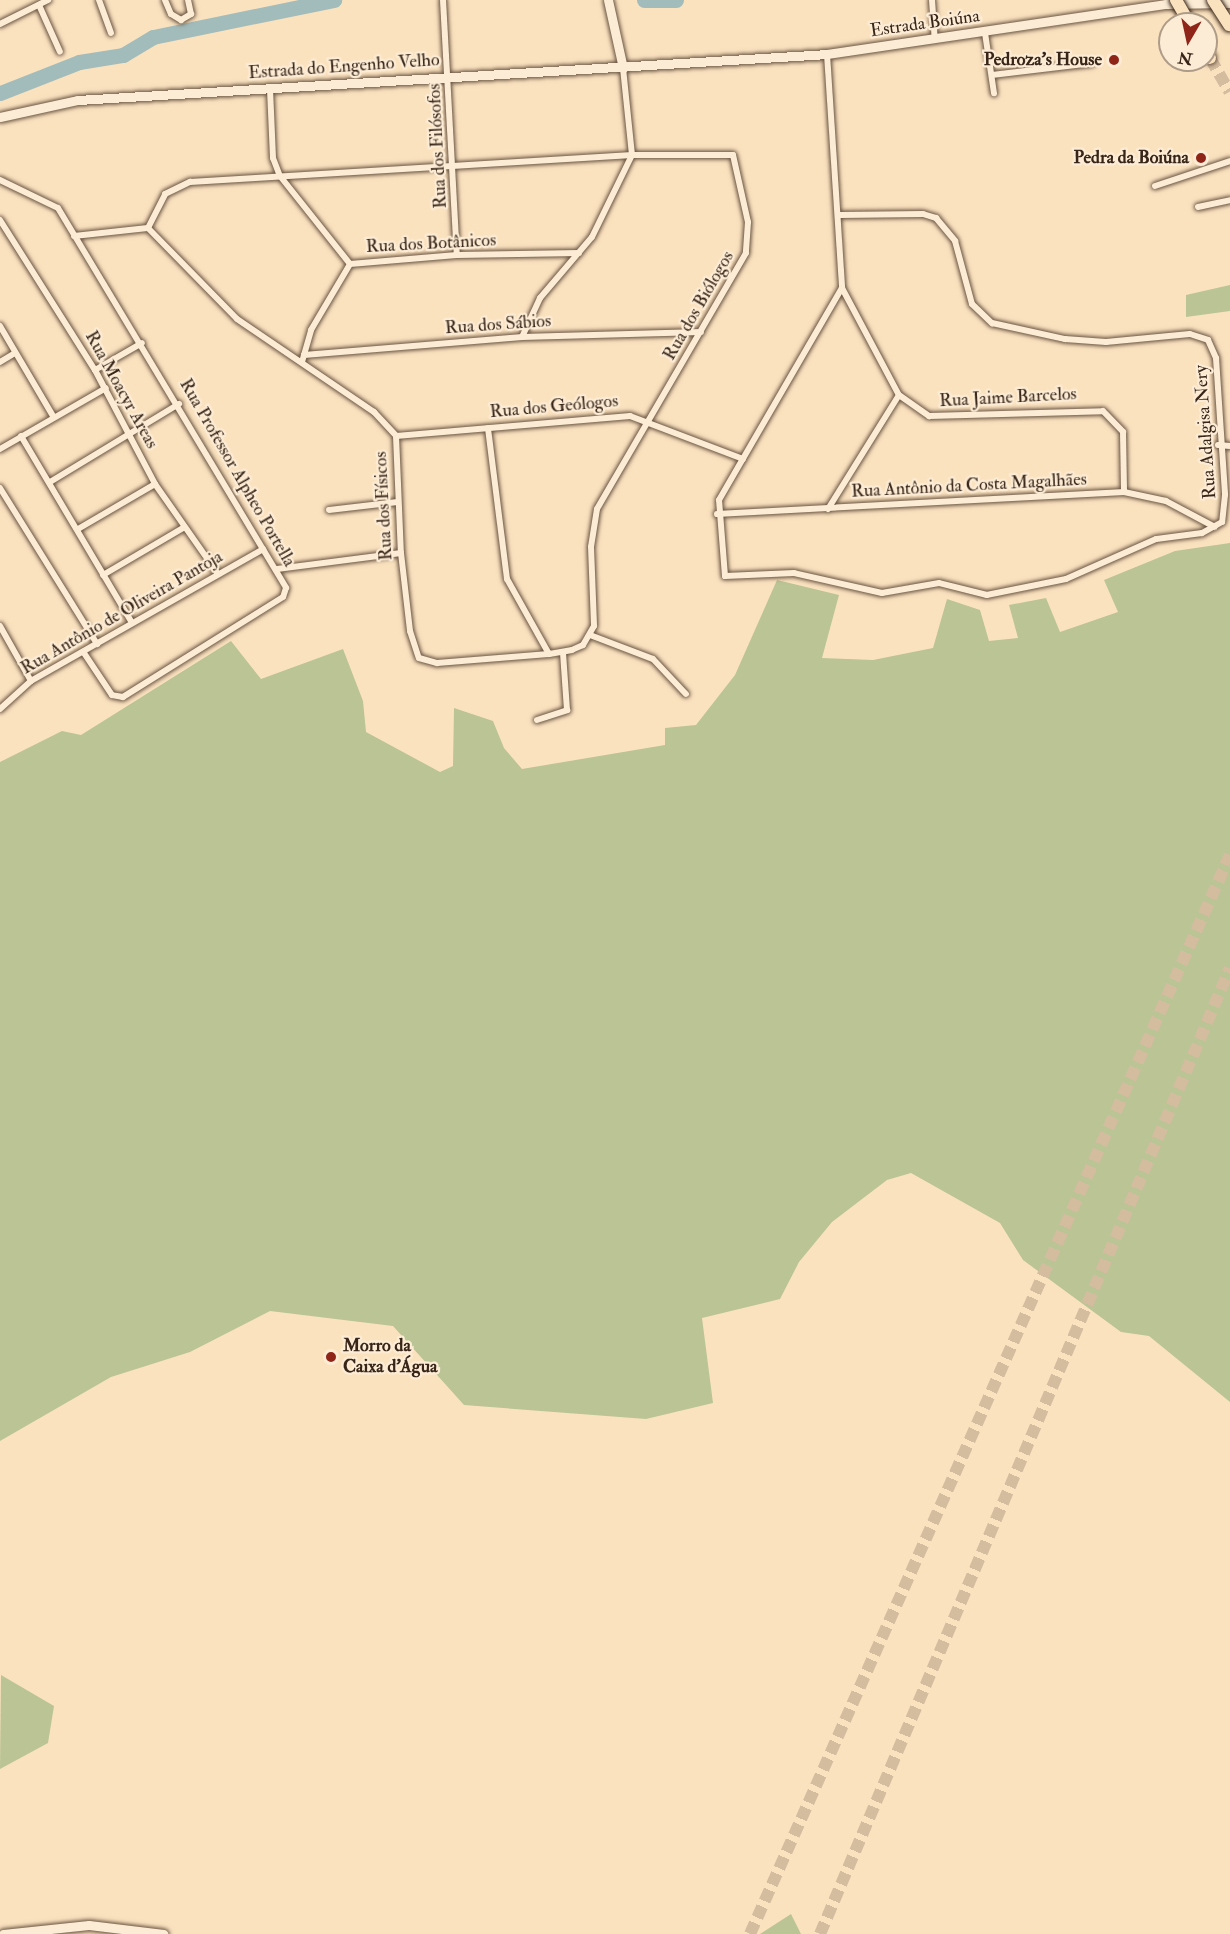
<!DOCTYPE html>
<meta charset="utf-8">
<style>
body{margin:0}
#map{position:relative;width:1230px;height:1934px;overflow:hidden;background:#fbe2bf;font-family:"IM FELL Double Pica",serif}
div>[style]{position:absolute}
[style*='--x']{left:calc(var(--x)*1px);top:calc(var(--y)*1px);width:calc(var(--w)*1px);rotate:calc(var(--a)*1deg)}
.green>*{inset:0;background:#bac495}
.river>*{height:15px;margin:-7.5px;padding:0 7.5px;transform-origin:7.5px;border-radius:7.5px;background:#a2bcbb}
.highway-tunnel>*{height:12px;margin-top:-6px;transform-origin:0;background:repeating-linear-gradient(90deg,#d4bc9e 0 12px,transparent 0 18px)}
.roads{filter:drop-shadow(0 0 2px #695442) drop-shadow(0 0 2px #695442)}
.street>*{height:6px;margin:-3px;padding:0 3px;transform-origin:3px;border-radius:3px;background:#fcecd5}
.secondary>*{height:9px;margin:-4.5px;padding:0 4.5px;transform-origin:4.5px;border-radius:4.5px;background:#fcecd5}
.highway>*{height:12px;margin:-6px;padding:0 6px;transform-origin:6px;border-radius:6px;background:#fbe2bf}
.bridges{filter:drop-shadow(0 0 2px #382518) drop-shadow(0 0 2px #382518)}
.highway-bridge>*{height:12px;margin:-6px;padding:0 6px;transform-origin:6px;border-radius:6px;background:#fbe2bf}
.dots>*{width:16px;height:16px;translate:-50% -50%;box-sizing:border-box;border:3px solid #fcecd5;border-radius:50%}
span{translate:-50% -50%;white-space:nowrap;text-align:center;line-height:1.15;-webkit-text-stroke:4.5px #fcecd5;paint-order:stroke}
.street-label{font-size:18px;color:#382518}
.poi-label{font-size:18px;color:#382518;font-weight:700}
.right{translate:-100% -50%;text-align:right}
.left{translate:0 -50%;text-align:left}
.north{position:absolute;left:1158px;top:12px;width:60px;height:60px;box-sizing:border-box;background:#fcecd5;border:2px solid #ae9c89;border-radius:50%;rotate:189deg;font-size:16px;font-weight:700;line-height:24px;text-align:center;color:#382518}
.north::after{content:'';display:block;margin:auto;width:21px;height:27px;background:#8f2418;clip-path:polygon(50% 0,100% 100%,50% 72%,0 100%)}
</style>
<div id="map">
<div class="green">
<div style="clip-path:polygon(1230px 285px,1230px 311px,1186px 317px,1186px 295px)"></div>
<div style="clip-path:polygon(1230px 543px,1230px 1402px,1149px 1336px,1121px 1332px,1023px 1260px,1000px 1223px,911px 1173px,887px 1180px,832px 1222px,799px 1262px,780px 1299px,702px 1318px,713px 1403px,646px 1419px,464px 1405px,393px 1326px,270px 1311px,190px 1352px,111px 1377px,0 1441px,0 762px,62px 731px,81px 735px,231px 641px,261px 679px,343px 649px,363px 701px,366px 732px,440px 772px,453px 766px,454px 708px,493px 721px,504px 748px,522px 769px,665px 745px,665px 728px,696px 725px,735px 675px,777px 580px,839px 595px,822px 658px,873px 660px,933px 648px,947px 599px,980px 610px,989px 641px,1018px 638px,1009px 605px,1046px 598px,1060px 632px,1118px 612px,1104px 580px,1175px 551px)"></div>
<div style="clip-path:polygon(1px 1675px,54px 1706px,48px 1743px,0 1769px)"></div>
<div style="clip-path:polygon(791px 1914px,801px 1934px,760px 1934px)"></div>
</div>
<div class="river">
<div style="--x:644;--y:0;--w:32;--a:0"></div>
<div style="--x:0;--y:93;--w:85;--a:-21.4"></div>
<div style="--x:79;--y:62;--w:45;--a:-9"></div>
<div style="--x:123;--y:55;--w:35;--a:-31"></div>
<div style="--x:153;--y:37;--w:185;--a:-11.6"></div>
</div>
<div class="highway-tunnel">
<div style="--x:1210;--y:58;--w:39;--a:60"></div>
<div style="--x:750;--y:1934;--w:1181;--a:-66.02"></div>
<div style="--x:820;--y:1934;--w:1049;--a:-67"></div>
</div>
<div class="roads">
<div class="street">
<div style="--x:99;--y:0;--w:35;--a:70"></div>
<div style="--x:165;--y:0;--w:15;--a:67"></div>
<div style="--x:171;--y:14;--w:12;--a:31"></div>
<div style="--x:181;--y:20;--w:12;--a:-31"></div>
<div style="--x:191;--y:14;--w:14;--a:-102"></div>
<div style="--x:443;--y:0;--w:255;--a:86.9"></div>
<div style="--x:932;--y:0;--w:39;--a:86"></div>
<div style="--x:39;--y:5;--w:51;--a:65.9"></div>
<div style="--x:0;--y:24;--w:54;--a:-26.6"></div>
<div style="--x:985;--y:33;--w:61;--a:81.5"></div>
<div style="--x:827;--y:54;--w:234;--a:86.3"></div>
<div style="--x:842;--y:288;--w:121;--a:62"></div>
<div style="--x:899;--y:395;--w:37;--a:35"></div>
<div style="--x:929;--y:416;--w:174;--a:-1.6"></div>
<div style="--x:1103;--y:411;--w:29;--a:46"></div>
<div style="--x:1123;--y:432;--w:60;--a:89"></div>
<div style="--x:992;--y:75;--w:101;--a:-6.8"></div>
<div style="--x:270;--y:89;--w:69;--a:87.5"></div>
<div style="--x:273;--y:158;--w:19;--a:69"></div>
<div style="--x:280;--y:176;--w:112;--a:51.5"></div>
<div style="--x:0;--y:180;--w:64;--a:25.8"></div>
<div style="--x:58;--y:208;--w:443;--a:59"></div>
<div style="--x:286;--y:588;--w:9;--a:108"></div>
<div style="--x:283;--y:597;--w:189;--a:148"></div>
<div style="--x:123;--y:697;--w:11;--a:-170"></div>
<div style="--x:112;--y:695;--w:50;--a:-123.7"></div>
<div style="--x:1155;--y:186;--w:79;--a:-18.4"></div>
<div style="--x:1198;--y:207;--w:33;--a:-12"></div>
<div style="--x:840;--y:215;--w:83;--a:-0.7"></div>
<div style="--x:923;--y:214;--w:14;--a:17"></div>
<div style="--x:936;--y:218;--w:30;--a:50"></div>
<div style="--x:955;--y:241;--w:65;--a:74.9"></div>
<div style="--x:972;--y:304;--w:28;--a:44"></div>
<div style="--x:992;--y:323;--w:75;--a:12.4"></div>
<div style="--x:1065;--y:339;--w:41;--a:4.2"></div>
<div style="--x:1106;--y:342;--w:84;--a:-5.4"></div>
<div style="--x:1190;--y:334;--w:19;--a:18"></div>
<div style="--x:1208;--y:340;--w:20;--a:66"></div>
<div style="--x:1216;--y:358;--w:137;--a:86.2"></div>
<div style="--x:1225;--y:495;--w:27;--a:96"></div>
<div style="--x:1222;--y:522;--w:23;--a:151"></div>
<div style="--x:1202;--y:533;--w:46;--a:172.6"></div>
<div style="--x:1156;--y:539;--w:98;--a:156"></div>
<div style="--x:1066;--y:579;--w:81;--a:168.6"></div>
<div style="--x:987;--y:595;--w:49;--a:-166"></div>
<div style="--x:939;--y:583;--w:58;--a:170"></div>
<div style="--x:882;--y:593;--w:90;--a:-167.2"></div>
<div style="--x:794;--y:573;--w:69;--a:177.5"></div>
<div style="--x:725;--y:576;--w:76;--a:-94.5"></div>
<div style="--x:719;--y:500;--w:245;--a:-59.9"></div>
<div style="--x:0;--y:220;--w:178;--a:57.7"></div>
<div style="--x:95;--y:370;--w:129;--a:62.2"></div>
<div style="--x:155;--y:484;--w:110;--a:55"></div>
<div style="--x:148;--y:228;--w:127;--a:45.6"></div>
<div style="--x:237;--y:319;--w:166;--a:34.2"></div>
<div style="--x:374;--y:412;--w:33;--a:47"></div>
<div style="--x:396;--y:436;--w:117;--a:87.6"></div>
<div style="--x:401;--y:553;--w:79;--a:83.4"></div>
<div style="--x:410;--y:631;--w:28;--a:72"></div>
<div style="--x:419;--y:658;--w:19;--a:16"></div>
<div style="--x:437;--y:663;--w:112;--a:-4.6"></div>
<div style="--x:74;--y:236;--w:74;--a:-6.2"></div>
<div style="--x:148;--y:228;--w:38;--a:-63"></div>
<div style="--x:165;--y:194;--w:28;--a:-26"></div>
<div style="--x:190;--y:182;--w:443;--a:-3.5"></div>
<div style="--x:632;--y:155;--w:101;--a:0"></div>
<div style="--x:733;--y:155;--w:69;--a:77.4"></div>
<div style="--x:748;--y:222;--w:31;--a:94"></div>
<div style="--x:746;--y:253;--w:296;--a:120.2"></div>
<div style="--x:597;--y:509;--w:38;--a:99"></div>
<div style="--x:591;--y:547;--w:79;--a:87.8"></div>
<div style="--x:594;--y:626;--w:22;--a:120"></div>
<div style="--x:583;--y:645;--w:12;--a:156"></div>
<div style="--x:572;--y:650;--w:23;--a:170"></div>
<div style="--x:549;--y:654;--w:86;--a:-119.2"></div>
<div style="--x:507;--y:579;--w:152;--a:-97.2"></div>
<div style="--x:0;--y:326;--w:104;--a:59.5"></div>
<div style="--x:522;--y:337;--w:43;--a:-65.2"></div>
<div style="--x:540;--y:298;--w:80;--a:-49.6"></div>
<div style="--x:592;--y:237;--w:91;--a:-64"></div>
<div style="--x:632;--y:155;--w:87;--a:-95.9"></div>
<div style="--x:304;--y:355;--w:26;--a:-74"></div>
<div style="--x:311;--y:330;--w:77;--a:-59.4"></div>
<div style="--x:350;--y:264;--w:107;--a:-4.8"></div>
<div style="--x:457;--y:255;--w:122;--a:-0.9"></div>
<div style="--x:0;--y:362;--w:17;--a:-31"></div>
<div style="--x:302;--y:362;--w:7;--a:-74"></div>
<div style="--x:304;--y:355;--w:219;--a:-4.7"></div>
<div style="--x:522;--y:337;--w:179;--a:-1.6"></div>
<div style="--x:95;--y:370;--w:54;--a:-29.9"></div>
<div style="--x:21;--y:436;--w:217;--a:59.3"></div>
<div style="--x:396;--y:436;--w:235;--a:-4.9"></div>
<div style="--x:630;--y:416;--w:121;--a:20.8"></div>
<div style="--x:1218;--y:445;--w:12;--a:5"></div>
<div style="--x:0;--y:449;--w:122;--a:-29.9"></div>
<div style="--x:50;--y:482;--w:151;--a:-31.2"></div>
<div style="--x:0;--y:488;--w:184;--a:58.1"></div>
<div style="--x:828;--y:509;--w:134;--a:-58.1"></div>
<div style="--x:329;--y:510;--w:69;--a:-6.6"></div>
<div style="--x:717;--y:514;--w:408;--a:-3.1"></div>
<div style="--x:1124;--y:492;--w:43;--a:12.1"></div>
<div style="--x:1166;--y:501;--w:55;--a:28"></div>
<div style="--x:78;--y:529;--w:89;--a:-30.3"></div>
<div style="--x:277;--y:569;--w:125;--a:-7.4"></div>
<div style="--x:103;--y:575;--w:93;--a:-30.4"></div>
<div style="--x:0;--y:626;--w:63;--a:60.6"></div>
<div style="--x:590;--y:635;--w:67;--a:20.9"></div>
<div style="--x:653;--y:659;--w:48;--a:46.7"></div>
<div style="--x:0;--y:709;--w:42;--a:-42.1"></div>
<div style="--x:31;--y:681;--w:267;--a:-29.6"></div>
<div style="--x:537;--y:720;--w:32;--a:-18"></div>
<div style="--x:567;--y:710;--w:57;--a:-94"></div>
</div>
<div class="secondary">
<div style="--x:608;--y:0;--w:70;--a:77.6"></div>
<div style="--x:0;--y:117;--w:80;--a:-12.3"></div>
<div style="--x:78;--y:100;--w:750;--a:-3.51"></div>
<div style="--x:827;--y:54;--w:343;--a:-8.4"></div>
<div style="--x:1166;--y:4;--w:64;--a:-0.9"></div>
<div style="--x:3;--y:1934;--w:86;--a:-6"></div>
<div style="--x:89;--y:1925;--w:75;--a:6.9"></div>
</div>
<div class="highway">
<div style="--x:1206;--y:51;--w:8;--a:60"></div>
</div>
</div>
<div class="bridges">
<div class="highway-bridge">
<div style="--x:1176;--y:0;--w:28;--a:60"></div>
<div style="--x:1213;--y:0;--w:30;--a:57"></div>
</div>
</div>
<div class="dots">
<div style="left:1114px;top:60px;background:#8f2418"></div>
<div style="left:1201px;top:158px;background:#8f2418"></div>
<div style="left:331px;top:1357px;background:#8f2418"></div>
</div>
<div class="street-label">
<span style="left:925px;top:24px;rotate:-8deg">Estrada Boiúna</span>
<span style="left:344px;top:67px;rotate:-4deg">Estrada do Engenho Velho</span>
<span style="left:438px;top:146px;rotate:-93deg">Rua dos Filósofos</span>
<span style="left:431px;top:244px;rotate:-3deg">Rua dos Botânicos</span>
<span style="left:699px;top:306px;rotate:-60deg">Rua dos Biólogos</span>
<span style="left:498px;top:325px;rotate:-4deg">Rua dos Sábios</span>
<span style="left:121px;top:390px;rotate:61deg">Rua Moacyr Areas</span>
<span style="left:1008px;top:398px;rotate:-3deg">Rua Jaime Barcelos</span>
<span style="left:554px;top:407px;rotate:-5deg">Rua dos Geólogos</span>
<span style="left:1206px;top:432px;rotate:-94deg">Rua Adalgisa Nery</span>
<span style="left:237px;top:473px;rotate:60deg">Rua Professor Alpheo Portella</span>
<span style="left:969px;top:486px;rotate:-3deg">Rua Antônio da Costa Magalhães</span>
<span style="left:384px;top:506px;rotate:-93deg">Rua dos Físicos</span>
<span style="left:122px;top:613px;rotate:-30deg">Rua Antônio de Oliveira Pantoja</span>
</div>
<div class="poi-label">
<span class="right" style="left:1102px;top:60px">Pedroza's House</span>
<span class="right" style="left:1189px;top:158px">Pedra da Boiúna</span>
<span class="left" style="left:343px;top:1357px">Morro da<br>Caixa d'Água</span>
</div>
<div class="north">N</div>
</div>
